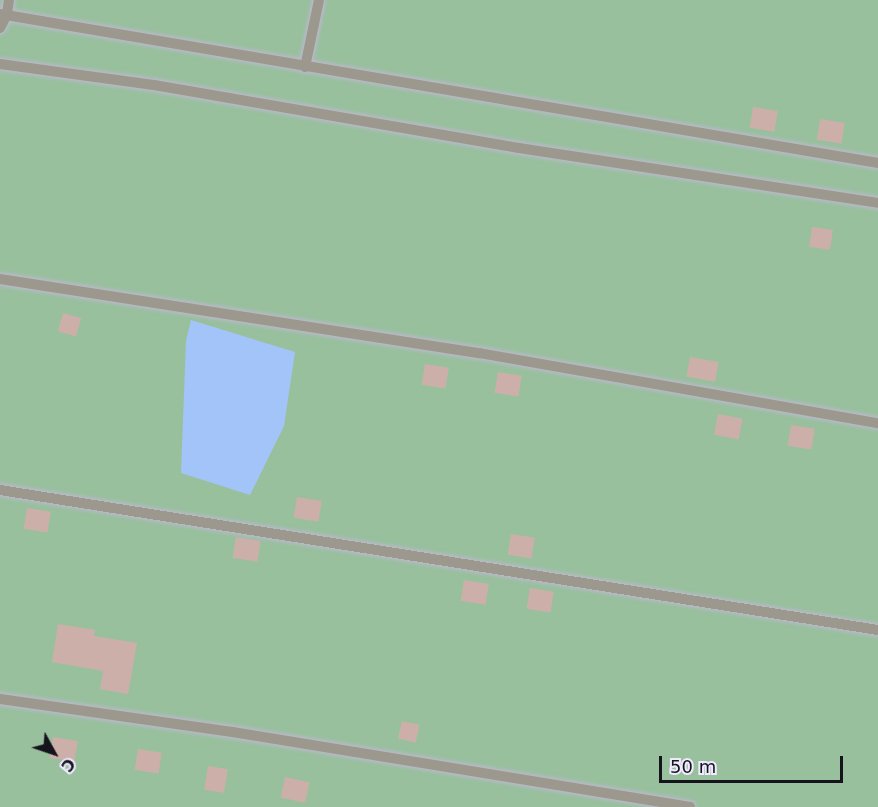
<!DOCTYPE html>
<meta charset="utf-8">
<style>
body{margin:0}
#map{position:relative;width:878px;height:807px;overflow:hidden;background:#e2dcf6;font-family:"DejaVu Sans",sans-serif}
div>[style]{position:absolute}
[style*='--x']{left:calc(var(--x)*1px);top:calc(var(--y)*1px);width:calc(var(--w)*1px);rotate:calc(var(--a)*1deg)}
.green>*{inset:0;background:#98c09d;transform-origin:0 0}
.water>*{inset:0;background:#a3c4f8}
.building>*{inset:0;background:#cdafaa;transform-origin:0 0}
.roads{filter:drop-shadow(0 0 2px #bdb8cf) drop-shadow(0 0 2px #bdb8cf)}
.lane>*{height:10px;margin:-5px;padding:0 5px;transform-origin:5px;border-radius:5px;background:#9d988e}
span{translate:-50% -50%;white-space:nowrap;text-align:center;line-height:1.15;-webkit-text-stroke:4.5px #efeaff;paint-order:stroke}
.north{position:absolute;left:24px;top:723px;width:60px;height:60px;-webkit-text-stroke:4px #efeaff;paint-order:stroke;rotate:130deg;font-size:16px;font-weight:700;line-height:24px;text-align:center;color:#15131b}
.north::after{content:'';display:block;margin:auto;width:21px;height:27px;background:#15131b;clip-path:polygon(50% 0,100% 100%,50% 72%,0 100%)}
.scale{position:absolute;left:659px;top:756px;width:184px;height:27px;box-sizing:border-box;border:3px solid #15131b;border-top:0;padding-left:8px;font-size:18px;line-height:21px;white-space:nowrap;color:#15131b;-webkit-text-stroke:4px #efeaff;paint-order:stroke}
</style>
<div id="map">
<div class="green">
<div style="left:0;top:0;width:878px;height:807px"></div>
</div>
<div class="water">
<div style="clip-path:polygon(191px 320px,295px 352px,284px 426px,250px 495px,181px 473px,186px 341px)"></div>
</div>
<div class="building">
<div style="left:753px;top:107px;width:25px;height:21px;rotate:9deg"></div>
<div style="left:820px;top:119px;width:25px;height:21px;rotate:9deg"></div>
<div style="left:812px;top:227px;width:21px;height:20px;rotate:8deg"></div>
<div style="left:63px;top:313px;width:19px;height:19px;rotate:16deg"></div>
<div style="left:690px;top:357px;width:29px;height:20px;rotate:10deg"></div>
<div style="left:425px;top:364px;width:24px;height:21px;rotate:9deg"></div>
<div style="left:498px;top:372px;width:24px;height:21px;rotate:9deg"></div>
<div style="left:718px;top:414px;width:25px;height:21px;rotate:11deg"></div>
<div style="left:791px;top:425px;width:24px;height:21px;rotate:9deg"></div>
<div style="left:297px;top:497px;width:25px;height:21px;rotate:9deg"></div>
<div style="left:27px;top:508px;width:24px;height:21px;rotate:9deg"></div>
<div style="left:511px;top:534px;width:24px;height:21px;rotate:9deg"></div>
<div style="left:236px;top:537px;width:25px;height:21px;rotate:9deg"></div>
<div style="left:464px;top:580px;width:25px;height:21px;rotate:9deg"></div>
<div style="left:530px;top:588px;width:24px;height:21px;rotate:9deg"></div>
<div style="clip-path:polygon(58px 624px,95px 630px,94px 636px,137px 643px,128px 694px,100px 689px,103px 671px,52px 662px)"></div>
<div style="left:402px;top:721px;width:18px;height:18px;rotate:13deg"></div>
<div style="left:53px;top:737px;width:25px;height:21px;rotate:9deg"></div>
<div style="left:138px;top:749px;width:24px;height:21px;rotate:9deg"></div>
<div style="left:208px;top:766px;width:20px;height:24px;rotate:9deg"></div>
<div style="left:285px;top:777px;width:25px;height:21px;rotate:12deg"></div>
</div>
<div class="roads">
<div class="lane">
<div style="--x:0;--y:14;--w:891;--a:9.63"></div>
<div style="--x:0;--y:28;--w:16;--a:-63"></div>
<div style="--x:7;--y:14;--w:14;--a:-82"></div>
<div style="--x:0;--y:64;--w:155;--a:7.8"></div>
<div style="--x:154;--y:85;--w:370;--a:9.8"></div>
<div style="--x:519;--y:148;--w:363;--a:8.7"></div>
<div style="--x:305;--y:67;--w:68;--a:-78.2"></div>
<div style="--x:0;--y:279;--w:485;--a:8.8"></div>
<div style="--x:479;--y:353;--w:405;--a:10"></div>
<div style="--x:0;--y:490;--w:889;--a:9.06"></div>
<div style="--x:0;--y:699;--w:235;--a:8.1"></div>
<div style="--x:233;--y:732;--w:463;--a:9.3"></div>
</div>
</div>
<div class="north">С</div>
<div class="scale">50 m</div>
</div>
